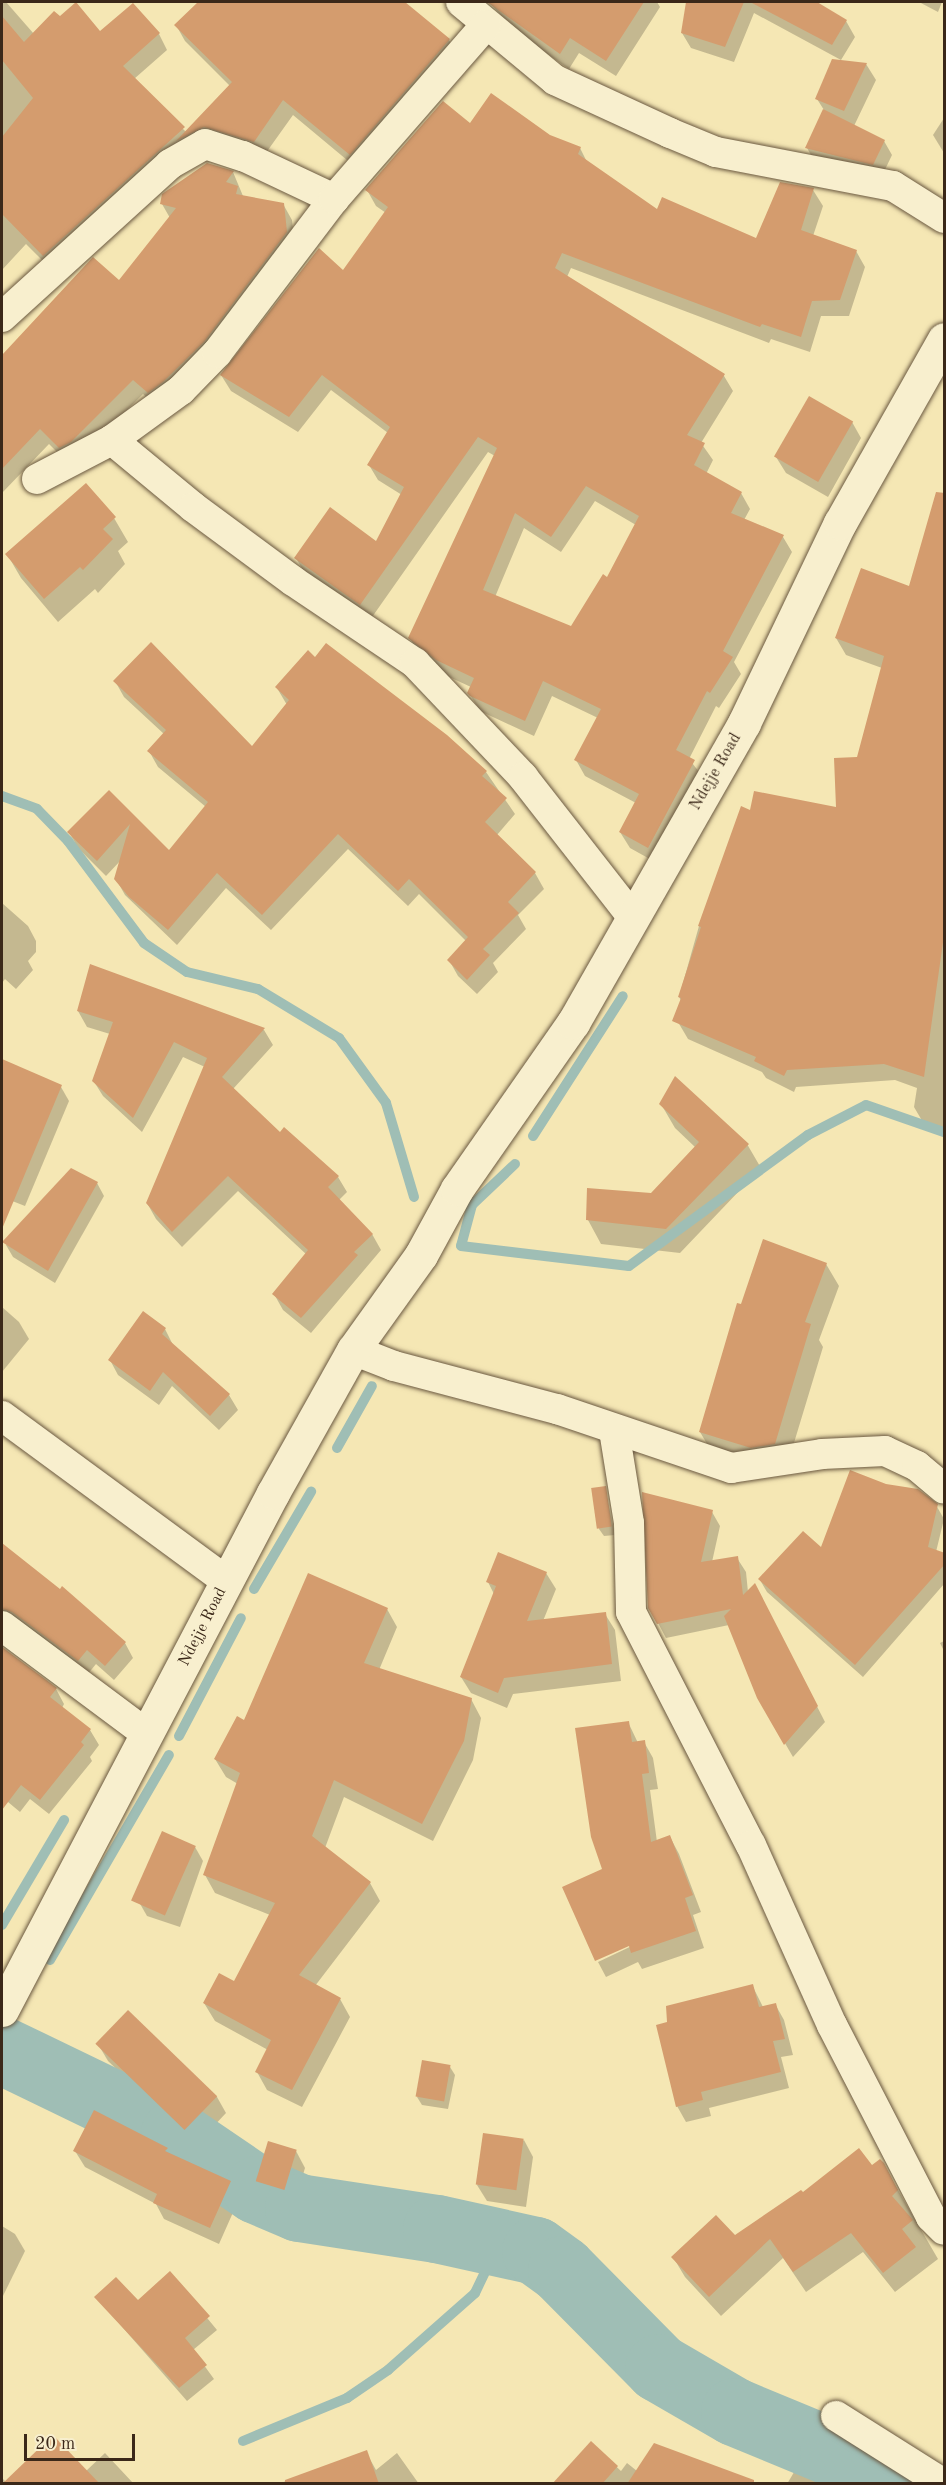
<!DOCTYPE html>
<style>
body{margin:0}
#map{position:relative;width:946px;height:2485px;overflow:hidden;background:#f5e7b4;font-family:"Old Standard TT",serif}
div>[style]{position:absolute}
[style*='--x']{left:calc(var(--x)*1px);top:calc(var(--y)*1px);width:calc(var(--w)*1px);rotate:calc(var(--a)*1deg)}
.shadow>*{inset:0;background:#0003}
.stream>*{height:10px;margin:-5px;padding:0 5px;transform-origin:5px;border-radius:5px;background:#9fbeb5}
.river>*{height:68px;margin:-34px;padding:0 34px;transform-origin:34px;border-radius:34px;background:#9fbeb5}
.building>*{inset:0;background:#d49c6e;transform-origin:0 0}
.roads{filter:drop-shadow(0 0 2px #6a5840) drop-shadow(0 0 2px #6a5840)}
.street>*{height:30px;margin:-15px;padding:0 15px;transform-origin:15px;border-radius:15px;background:#f8efce}
.secondary>*{height:33px;margin:-16.5px;padding:0 16.5px;transform-origin:16.5px;border-radius:16.5px;background:#f8efce}
span{translate:-50% -50%;white-space:nowrap;text-align:center;line-height:1.15;-webkit-text-stroke:5px #f8efce;paint-order:stroke}
.street-label{font-size:16px;color:#3b2819}
.frame{position:absolute;inset:0;border:3px solid #3b2819;pointer-events:none}
.scale{position:absolute;left:24px;top:2434px;width:111px;height:27px;box-sizing:border-box;border:3px solid #3b2819;border-top:0;padding-left:8px;font-size:18px;line-height:21px;white-space:nowrap;color:#3b2819;-webkit-text-stroke:4px #f8efce;paint-order:stroke}
</style>
<div id="map">
<div class="shadow">
<div style="clip-path:polygon(2px 2px,6px 2px,34px 34px,60px 18px,100px 33px,159px 34px,167px 50px,134px 79px,186px 132px,230px 86px,185px 41px,176px 25px,200px 2px,209px 10px,217px 2px,403px 2px,449px 40px,458px 55px,359px 170px,293px 115px,263px 157px,213px 142px,53px 271px,26px 244px,2px 270px)"></div>
<div style="clip-path:polygon(489px 2px,657px 2px,660px 7px,616px 76px,579px 53px,569px 69px,517px 33px)"></div>
<div style="clip-path:polygon(687px 2px,814px 2px,846px 21px,855px 37px,841px 60px,754px 13px,734px 62px,691px 48px,682px 33px)"></div>
<div style="clip-path:polygon(919px 2px,942px 2px,938px 12px)"></div>
<div style="clip-path:polygon(866px 64px,876px 80px,854px 126px,884px 141px,892px 155px,881px 178px,815px 162px,807px 148px,824px 110px,817px 99px)"></div>
<div style="clip-path:polygon(944px 118px,944px 153px,933px 135px)"></div>
<div style="clip-path:polygon(evenodd,470px 125px,549px 136px,580px 148px,588px 164px,658px 211px,757px 240px,813px 190px,823px 206px,813px 236px,856px 251px,865px 267px,849px 316px,821px 316px,810px 352px,771px 339px,769px 343px,571px 268px,567px 277px,724px 376px,733px 391px,701px 443px,713px 460px,706px 474px,741px 493px,750px 509px,744px 520px,783px 537px,792px 552px,734px 662px,741px 674px,719px 708px,716px 706px,689px 759px,703px 777px,657px 863px,630px 848px,620px 832px,636px 803px,585px 776px,576px 760px,598px 718px,552px 696px,534px 736px,480px 711px,469px 693px,471px 687px,447px 676px,419px 654px,410px 638px,495px 456px,488px 452px,370px 620px,305px 574px,296px 558px,377px 543px,402px 495px,378px 480px,369px 465px,388px 433px,331px 390px,298px 432px,231px 391px,221px 375px,343px 273px,386px 213px,376px 206px,367px 190px,470px 125px,595px 501px,636px 525px,608px 579px,572px 628px,495px 597px,524px 528px,561px 552px,595px 501px)"></div>
<div style="clip-path:polygon(233px 172px,243px 196px,283px 204px,292px 220px,295px 248px,158px 407px,143px 394px,80px 457px,68px 463px,49px 444px,2px 493px,2px 374px,21px 354px,119px 282px,170px 218px,162px 204px)"></div>
<div style="clip-path:polygon(852px 422px,861px 438px,828px 497px,786px 473px,776px 457px)"></div>
<div style="clip-path:polygon(114px 518px,128px 542px,118px 551px,125px 564px,98px 593px,95px 589px,58px 622px,21px 578px,7px 554px)"></div>
<div style="clip-path:polygon(944px 521px,944px 1128px,924px 1124px,914px 1107px,917px 1088px,895px 1080px,796px 1087px,794px 1092px,766px 1078px,762px 1072px,688px 1039px,678px 1022px,682px 1002px,679px 997px,699px 926px,751px 811px,838px 808px,858px 758px,882px 668px,846px 655px,836px 638px,910px 587px)"></div>
<div style="clip-path:polygon(115px 681px,252px 748px,287px 705px,277px 688px,486px 772px,515px 814px,497px 835px,535px 873px,544px 889px,518px 915px,526px 929px,493px 963px,498px 972px,477px 994px,458px 976px,449px 960px,466px 941px,419px 894px,408px 906px,348px 849px,271px 930px,226px 888px,177px 945px,125px 895px,116px 879px,122px 859px,106px 876px,78px 848px,69px 832px,109px 792px,169px 852px,206px 807px,158px 767px,149px 751px,164px 734px,124px 697px)"></div>
<div style="clip-path:polygon(2px 903px,28px 926px,36px 941px,36px 952px,28px 961px,33px 970px,16px 989px,5px 979px,2px 983px)"></div>
<div style="clip-path:polygon(91px 966px,264px 1030px,273px 1045px,233px 1089px,280px 1134px,338px 1177px,347px 1192px,339px 1200px,372px 1234px,381px 1250px,311px 1333px,283px 1310px,274px 1294px,307px 1255px,238px 1191px,182px 1247px,156px 1219px,147px 1203px,205px 1067px,183px 1057px,142px 1132px,103px 1096px,93px 1080px,110px 1034px,87px 1027px,78px 1011px)"></div>
<div style="clip-path:polygon(2px 1061px,61px 1087px,69px 1101px,25px 1206px,2px 1197px)"></div>
<div style="clip-path:polygon(661px 1104px,747px 1144px,761px 1168px,680px 1253px,601px 1244px,588px 1220px,652px 1194px,695px 1147px,675px 1128px)"></div>
<div style="clip-path:polygon(97px 1183px,104px 1196px,55px 1283px,13px 1257px,6px 1245px)"></div>
<div style="clip-path:polygon(826px 1264px,839px 1286px,819px 1340px,823px 1347px,787px 1466px,713px 1454px,700px 1432px,742px 1306px)"></div>
<div style="clip-path:polygon(2px 1307px,19px 1322px,29px 1339px,2px 1372px)"></div>
<div style="clip-path:polygon(165px 1329px,173px 1345px,229px 1395px,238px 1410px,219px 1430px,172px 1386px,159px 1405px,118px 1375px,110px 1360px)"></div>
<div style="clip-path:polygon(605px 1488px,615px 1535px,604px 1536px,599px 1529px)"></div>
<div style="clip-path:polygon(936px 1505px,944px 1519px,936px 1552px,944px 1555px,944px 1584px,863px 1677px,767px 1592px,760px 1580px,821px 1550px)"></div>
<div style="clip-path:polygon(712px 1512px,720px 1526px,712px 1562px,737px 1558px,746px 1572px,748px 1592px,762px 1599px,825px 1722px,793px 1757px,758px 1697px,729px 1625px,666px 1638px,658px 1623px)"></div>
<div style="clip-path:polygon(2px 1545px,125px 1643px,133px 1658px,114px 1680px,96px 1664px,87px 1675px,2px 1627px)"></div>
<div style="clip-path:polygon(546px 1573px,556px 1589px,543px 1621px,605px 1614px,615px 1630px,621px 1681px,513px 1694px,507px 1708px,471px 1693px,461px 1677px,494px 1594px,488px 1582px)"></div>
<div style="clip-path:polygon(387px 1609px,397px 1627px,379px 1670px,471px 1699px,481px 1718px,473px 1760px,433px 1841px,344px 1797px,325px 1848px,370px 1883px,380px 1901px,315px 1986px,340px 1999px,350px 2017px,302px 2107px,267px 2090px,257px 2072px,268px 2050px,215px 2021px,204px 2003px,235px 1983px,270px 1915px,215px 1893px,205px 1875px,238px 1784px,226px 1777px,215px 1759px,245px 1722px)"></div>
<div style="clip-path:polygon(944px 1641px,944px 1651px,940px 1643px)"></div>
<div style="clip-path:polygon(2px 1649px,56px 1689px,64px 1704px,62px 1708px,90px 1730px,99px 1745px,90px 1757px,92px 1761px,49px 1814px,30px 1799px,20px 1812px,2px 1797px)"></div>
<div style="clip-path:polygon(628px 1722px,638px 1743px,644px 1742px,653px 1758px,658px 1789px,650px 1790px,657px 1842px,670px 1837px,679px 1854px,701px 1912px,693px 1915px,704px 1948px,642px 1969px,638px 1962px,606px 1977px,598px 1962px,636px 1944px,604px 1870px)"></div>
<div style="clip-path:polygon(195px 1847px,203px 1861px,180px 1927px,147px 1916px,139px 1902px)"></div>
<div style="clip-path:polygon(752px 1985px,763px 2007px,775px 2004px,784px 2020px,793px 2055px,781px 2057px,789px 2088px,709px 2108px,711px 2116px,686px 2122px,677px 2106px)"></div>
<div style="clip-path:polygon(98px 2044px,217px 2097px,226px 2113px,196px 2145px,108px 2061px)"></div>
<div style="clip-path:polygon(450px 2067px,455px 2075px,448px 2109px,422px 2105px,417px 2097px)"></div>
<div style="clip-path:polygon(94px 2112px,167px 2149px,170px 2155px,230px 2182px,239px 2199px,219px 2244px,164px 2219px,156px 2204px,85px 2167px,75px 2151px)"></div>
<div style="clip-path:polygon(524px 2140px,533px 2157px,526px 2207px,487px 2201px,477px 2185px)"></div>
<div style="clip-path:polygon(296px 2151px,305px 2168px,294px 2205px,267px 2197px,257px 2181px)"></div>
<div style="clip-path:polygon(872px 2167px,895px 2185px,938px 2259px,895px 2292px,863px 2252px,806px 2292px,783px 2258px,721px 2316px,685px 2277px,673px 2257px,734px 2237px,802px 2195px)"></div>
<div style="clip-path:polygon(2px 2226px,15px 2234px,25px 2251px,2px 2298px)"></div>
<div style="clip-path:polygon(170px 2273px,217px 2330px,193px 2350px,214px 2379px,187px 2401px,96px 2297px,138px 2302px)"></div>
<div style="clip-path:polygon(591px 2443px,621px 2471px,627px 2463px,637px 2471px,700px 2484px,554px 2484px)"></div>
<div style="clip-path:polygon(366px 2452px,376px 2470px,397px 2453px,419px 2484px,278px 2484px)"></div>
<div style="clip-path:polygon(105px 2453px,133px 2483px,2px 2484px,2px 2478px,6px 2482px,86px 2471px)"></div>
<div style="clip-path:polygon(800px 2462px,838px 2477px,849px 2484px,787px 2484px)"></div>
</div>
<div class="stream">
<div style="--x:2;--y:796;--w:37;--a:20"></div>
<div style="--x:37;--y:809;--w:45;--a:45.9"></div>
<div style="--x:68;--y:841;--w:127;--a:53.3"></div>
<div style="--x:144;--y:943;--w:52;--a:34"></div>
<div style="--x:187;--y:972;--w:73;--a:13.5"></div>
<div style="--x:258;--y:989;--w:95;--a:31.2"></div>
<div style="--x:339;--y:1038;--w:80;--a:54.1"></div>
<div style="--x:386;--y:1103;--w:98;--a:73.4"></div>
<div style="--x:533;--y:1136;--w:166;--a:-57.3"></div>
<div style="--x:515;--y:1164;--w:59;--a:136.4"></div>
<div style="--x:472;--y:1205;--w:42;--a:105"></div>
<div style="--x:461;--y:1246;--w:169;--a:6.8"></div>
<div style="--x:629;--y:1266;--w:222;--a:-36.2"></div>
<div style="--x:808;--y:1135;--w:65;--a:-27.3"></div>
<div style="--x:866;--y:1105;--w:83;--a:19.1"></div>
<div style="--x:337;--y:1448;--w:71;--a:-60.6"></div>
<div style="--x:254;--y:1589;--w:113;--a:-59.6"></div>
<div style="--x:179;--y:1736;--w:133;--a:-62.3"></div>
<div style="--x:2;--y:1925;--w:122;--a:-59.4"></div>
<div style="--x:50;--y:1960;--w:237;--a:-59.9"></div>
<div style="--x:2;--y:2054;--w:3;--a:-72"></div>
<div style="--x:243;--y:2441;--w:113;--a:-22.5"></div>
<div style="--x:347;--y:2398;--w:50;--a:-34.3"></div>
<div style="--x:388;--y:2370;--w:116;--a:-41.5"></div>
<div style="--x:475;--y:2293;--w:55;--a:-64.4"></div>
</div>
<div class="river">
<div style="--x:3;--y:2051;--w:191;--a:25.8"></div>
<div style="--x:175;--y:2134;--w:99;--a:34.3"></div>
<div style="--x:257;--y:2190;--w:46;--a:23.2"></div>
<div style="--x:299;--y:2208;--w:140;--a:8.7"></div>
<div style="--x:437;--y:2229;--w:101;--a:12.5"></div>
<div style="--x:536;--y:2251;--w:32;--a:36"></div>
<div style="--x:562;--y:2270;--w:138;--a:45.3"></div>
<div style="--x:659;--y:2368;--w:88;--a:30.1"></div>
<div style="--x:735;--y:2412;--w:107;--a:22.5"></div>
<div style="--x:834;--y:2453;--w:64;--a:29"></div>
</div>
<div class="building">
<div style="clip-path:polygon(76px 2px,100px 31px,133px 3px,160px 33px,123px 66px,185px 127px,43px 256px,2px 214px,2px 137px,33px 98px,2px 60px,2px 16px,24px 42px,54px 11px,60px 16px)"></div>
<div style="clip-path:polygon(198px 2px,405px 2px,450px 39px,350px 155px,283px 100px,254px 142px,204px 127px,176px 141px,232px 82px,174px 25px)"></div>
<div style="clip-path:polygon(487px 2px,644px 2px,606px 61px,570px 38px,560px 54px)"></div>
<div style="clip-path:polygon(686px 2px,744px 2px,725px 47px,681px 33px)"></div>
<div style="clip-path:polygon(750px 2px,817px 2px,847px 20px,832px 45px)"></div>
<div style="clip-path:polygon(832px 59px,867px 63px,844px 111px,815px 99px)"></div>
<div style="clip-path:polygon(evenodd,491px 93px,550px 135px,581px 147px,578px 154px,657px 209px,662px 197px,756px 238px,780px 182px,814px 188px,801px 230px,857px 250px,840px 300px,812px 301px,801px 337px,762px 324px,760px 327px,562px 253px,555px 268px,725px 374px,687px 435px,705px 443px,694px 465px,742px 492px,731px 513px,784px 535px,723px 651px,733px 657px,710px 693px,707px 691px,676px 750px,695px 760px,648px 848px,619px 832px,639px 794px,574px 760px,601px 709px,543px 681px,525px 721px,470px 696px,467px 693px,474px 678px,436px 660px,408px 638px,497px 448px,478px 437px,360px 605px,294px 558px,330px 507px,376px 541px,404px 487px,367px 465px,390px 427px,322px 375px,289px 417px,220px 375px,319px 248px,343px 270px,388px 207px,365px 190px,443px 101px,470px 123px,491px 93px,586px 486px,639px 516px,607px 577px,603px 574px,571px 626px,483px 590px,515px 513px,551px 537px,586px 486px)"></div>
<div style="clip-path:polygon(823px 109px,885px 140px,873px 165px,805px 148px)"></div>
<div style="clip-path:polygon(207px 163px,234px 171px,226px 182px,238px 186px,236px 194px,284px 203px,287px 232px,204px 342px,163px 382px,148px 393px,133px 380px,71px 442px,59px 448px,40px 429px,2px 469px,2px 355px,93px 257px,119px 280px,176px 208px,160px 204px,162px 194px)"></div>
<div style="left:809px;top:396px;width:51px;height:70px;rotate:30deg"></div>
<div style="clip-path:polygon(86px 483px,116px 517px,103px 529px,113px 539px,83px 570px,80px 567px,44px 599px,5px 554px)"></div>
<div style="clip-path:polygon(936px 492px,945px 493px,945px 928px,924px 1077px,884px 1064px,787px 1070px,784px 1076px,754px 1061px,756px 1057px,672px 1021px,681px 998px,678px 997px,701px 927px,698px 926px,741px 806px,750px 810px,754px 791px,836px 807px,834px 758px,857px 757px,884px 656px,835px 638px,861px 568px,909px 586px)"></div>
<div style="clip-path:polygon(151px 642px,252px 746px,289px 700px,275px 687px,308px 650px,315px 657px,326px 643px,447px 735px,487px 771px,482px 776px,507px 798px,485px 822px,536px 872px,508px 902px,519px 913px,483px 949px,490px 955px,467px 980px,447px 960px,468px 937px,409px 879px,398px 891px,338px 834px,262px 915px,217px 873px,168px 930px,129px 897px,114px 879px,130px 824px,97px 861px,67px 832px,109px 790px,169px 850px,208px 802px,147px 751px,166px 730px,113px 681px)"></div>
<div style="clip-path:polygon(90px 964px,265px 1028px,222px 1077px,280px 1132px,284px 1127px,339px 1176px,328px 1187px,373px 1234px,354px 1252px,358px 1255px,301px 1318px,272px 1294px,308px 1250px,228px 1176px,172px 1232px,146px 1203px,207px 1058px,174px 1042px,133px 1118px,92px 1081px,113px 1022px,77px 1011px)"></div>
<div style="clip-path:polygon(2px 1059px,62px 1085px,2px 1229px)"></div>
<div style="clip-path:polygon(675px 1076px,749px 1144px,666px 1229px,586px 1220px,587px 1188px,651px 1193px,699px 1142px,659px 1104px)"></div>
<div style="clip-path:polygon(71px 1168px,98px 1182px,48px 1271px,2px 1242px)"></div>
<div style="clip-path:polygon(763px 1239px,827px 1263px,805px 1322px,811px 1324px,775px 1444px,751px 1448px,699px 1432px,737px 1303px,741px 1304px)"></div>
<div style="clip-path:polygon(143px 1311px,166px 1328px,162px 1334px,230px 1394px,210px 1416px,163px 1372px,150px 1391px,108px 1360px)"></div>
<div style="clip-path:polygon(850px 1470px,886px 1484px,918px 1489px,938px 1504px,928px 1547px,945px 1553px,945px 1564px,855px 1665px,758px 1579px,803px 1531px,821px 1547px)"></div>
<div style="left:606px;top:1486px;width:41px;height:15px;rotate:82deg"></div>
<div style="clip-path:polygon(642px 1492px,713px 1510px,701px 1562px,738px 1556px,743px 1595px,755px 1583px,818px 1706px,784px 1745px,757px 1698px,724px 1616px,731px 1609px,657px 1624px,648px 1608px)"></div>
<div style="clip-path:polygon(2px 1543px,60px 1589px,62px 1586px,126px 1642px,105px 1666px,87px 1650px,78px 1661px,12px 1612px,2px 1609px)"></div>
<div style="clip-path:polygon(498px 1552px,547px 1572px,527px 1621px,606px 1612px,612px 1664px,504px 1678px,498px 1693px,460px 1677px,496px 1586px,486px 1582px)"></div>
<div style="clip-path:polygon(308px 1573px,388px 1608px,364px 1663px,472px 1698px,464px 1741px,422px 1824px,334px 1780px,312px 1836px,371px 1882px,299px 1975px,341px 1998px,292px 2090px,255px 2072px,271px 2040px,203px 2003px,219px 1973px,234px 1981px,275px 1903px,203px 1875px,240px 1773px,214px 1759px,237px 1716px,244px 1720px)"></div>
<div style="clip-path:polygon(2px 1647px,57px 1688px,50px 1697px,91px 1729px,81px 1742px,84px 1745px,40px 1800px,21px 1785px,2px 1810px)"></div>
<div style="clip-path:polygon(629px 1721px,632px 1742px,645px 1740px,649px 1773px,642px 1774px,651px 1842px,670px 1835px,693px 1895px,685px 1898px,696px 1931px,631px 1953px,629px 1946px,595px 1961px,562px 1887px,602px 1869px,591px 1837px,575px 1728px)"></div>
<div style="left:162px;top:1831px;width:37px;height:76px;rotate:24deg"></div>
<div style="clip-path:polygon(753px 1984px,759px 2007px,776px 2003px,785px 2039px,773px 2041px,781px 2072px,701px 2092px,703px 2100px,676px 2107px,656px 2025px,667px 2022px,666px 2006px)"></div>
<div style="left:128px;top:2010px;width:124px;height:47px;rotate:44deg"></div>
<div style="left:422px;top:2060px;width:29px;height:37px;rotate:10deg"></div>
<div style="clip-path:polygon(94px 2110px,168px 2148px,165px 2151px,231px 2181px,210px 2228px,153px 2203px,157px 2194px,73px 2151px)"></div>
<div style="left:483px;top:2133px;width:41px;height:52px;rotate:8deg"></div>
<div style="left:268px;top:2141px;width:30px;height:42px;rotate:17deg"></div>
<div style="clip-path:polygon(859px 2148px,872px 2165px,880px 2159px,884px 2163px,898px 2190px,892px 2196px,913px 2220px,902px 2229px,916px 2247px,883px 2273px,851px 2233px,793px 2272px,770px 2239px,709px 2297px,671px 2257px,716px 2215px,735px 2235px,801px 2190px,803px 2192px)"></div>
<div style="clip-path:polygon(170px 2271px,210px 2316px,185px 2338px,207px 2365px,179px 2388px,94px 2297px,116px 2277px,138px 2300px)"></div>
<div style="clip-path:polygon(53px 2435px,100px 2484px,2px 2484px)"></div>
<div style="clip-path:polygon(591px 2441px,618px 2466px,602px 2484px,552px 2484px)"></div>
<div style="clip-path:polygon(654px 2443px,754px 2480px,754px 2484px,627px 2484px)"></div>
<div style="clip-path:polygon(367px 2450px,379px 2484px,285px 2484px,285px 2480px)"></div>
</div>
<div class="roads">
<div class="street">
<div style="--x:461;--y:2;--w:122;--a:39.7"></div>
<div style="--x:555;--y:80;--w:127;--a:24.7"></div>
<div style="--x:670;--y:133;--w:50;--a:22.4"></div>
<div style="--x:716;--y:152;--w:180;--a:10.9"></div>
<div style="--x:893;--y:186;--w:60;--a:32.1"></div>
<div style="--x:2;--y:317;--w:227;--a:-42.3"></div>
<div style="--x:170;--y:164;--w:40;--a:-29.7"></div>
<div style="--x:205;--y:144;--w:40;--a:18"></div>
<div style="--x:243;--y:156;--w:101;--a:25.3"></div>
<div style="--x:112;--y:440;--w:105;--a:39.6"></div>
<div style="--x:193;--y:507;--w:124;--a:36.5"></div>
<div style="--x:293;--y:581;--w:147;--a:33.9"></div>
<div style="--x:415;--y:663;--w:157;--a:46.5"></div>
<div style="--x:523;--y:777;--w:179;--a:52"></div>
<div style="--x:37;--y:479;--w:85;--a:-27.5"></div>
<div style="--x:112;--y:440;--w:85;--a:-35.9"></div>
<div style="--x:181;--y:390;--w:52;--a:-45.8"></div>
<div style="--x:217;--y:353;--w:193;--a:-52.8"></div>
<div style="--x:334;--y:199;--w:231;--a:-48.9"></div>
<div style="--x:353;--y:1350;--w:44;--a:21.3"></div>
<div style="--x:394;--y:1366;--w:169;--a:14.8"></div>
<div style="--x:557;--y:1409;--w:184;--a:18.7"></div>
<div style="--x:731;--y:1468;--w:92;--a:-8.7"></div>
<div style="--x:822;--y:1454;--w:63;--a:-2.7"></div>
<div style="--x:885;--y:1451;--w:35;--a:25"></div>
<div style="--x:917;--y:1466;--w:35;--a:40"></div>
<div style="--x:2;--y:1416;--w:279;--a:36.3"></div>
<div style="--x:614;--y:1430;--w:94;--a:80.8"></div>
<div style="--x:629;--y:1523;--w:89;--a:88.7"></div>
<div style="--x:631;--y:1612;--w:262;--a:62.8"></div>
<div style="--x:751;--y:1845;--w:197;--a:65.8"></div>
<div style="--x:832;--y:2025;--w:216;--a:62.7"></div>
<div style="--x:931;--y:2217;--w:18;--a:45"></div>
<div style="--x:2;--y:1626;--w:181;--a:36.7"></div>
<div style="--x:836;--y:2416;--w:128;--a:32.2"></div>
</div>
<div class="secondary">
<div style="--x:2;--y:2010;--w:584;--a:-62.34"></div>
<div style="--x:273;--y:1493;--w:164;--a:-60.8"></div>
<div style="--x:353;--y:1350;--w:117;--a:-54.4"></div>
<div style="--x:421;--y:1255;--w:75;--a:-61.4"></div>
<div style="--x:457;--y:1189;--w:203;--a:-55.1"></div>
<div style="--x:573;--y:1023;--w:345;--a:-60.3"></div>
<div style="--x:744;--y:723;--w:222;--a:-64.4"></div>
<div style="--x:840;--y:523;--w:211;--a:-60.5"></div>
</div>
</div>
<div class="street-label">
<span style="left:716px;top:772px;rotate:-60deg">Ndejje Road</span>
<span style="left:203px;top:1627px;rotate:-63deg">Ndejje Road</span>
</div>
<div class="frame"></div>
<div class="scale">20 m</div>
</div>
